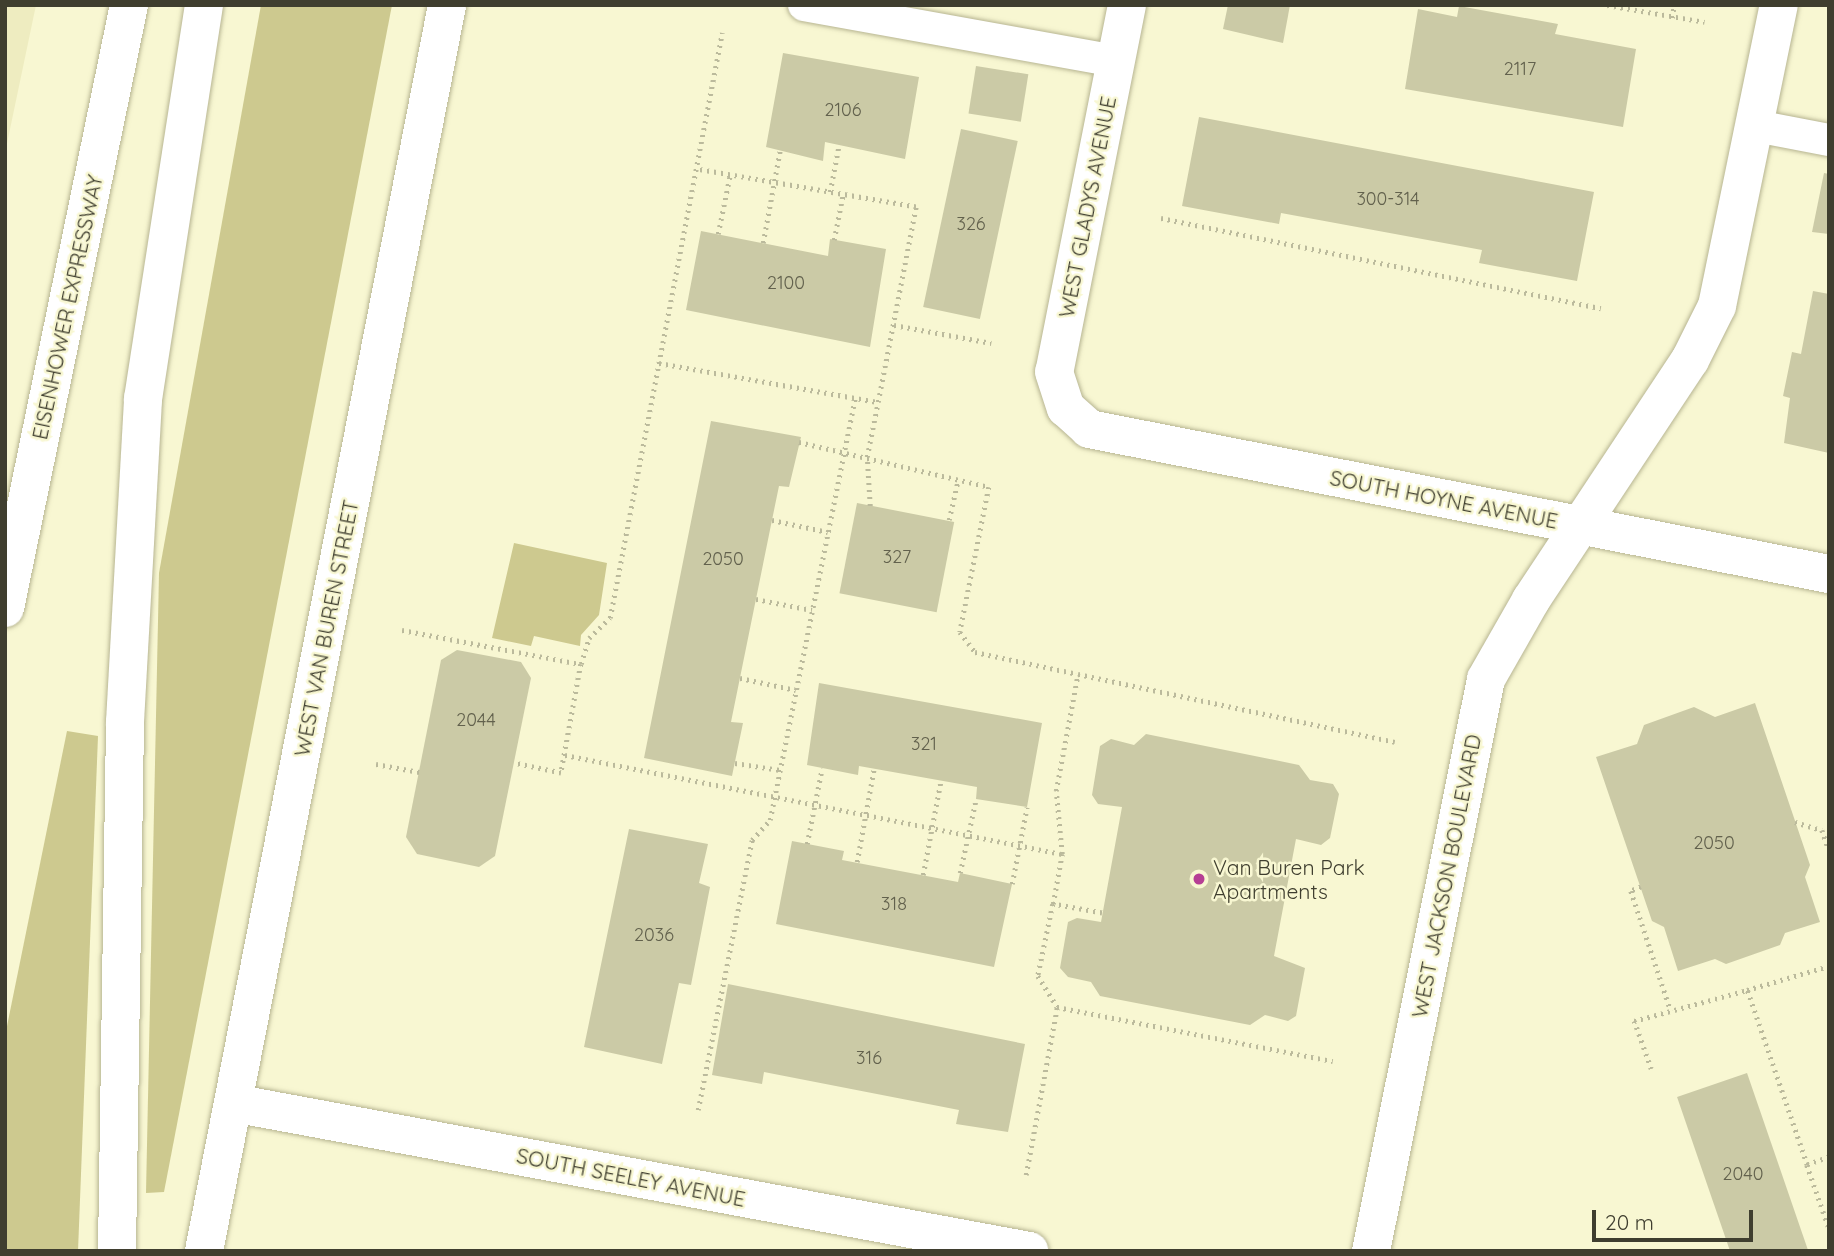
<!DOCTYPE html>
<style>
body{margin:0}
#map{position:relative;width:1834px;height:1256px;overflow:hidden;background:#f8f7d2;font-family:Quicksand,sans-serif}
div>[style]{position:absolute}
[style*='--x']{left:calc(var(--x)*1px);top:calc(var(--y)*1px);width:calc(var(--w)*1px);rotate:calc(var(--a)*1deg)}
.built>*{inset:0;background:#eeecc0}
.green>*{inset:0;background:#cdc98f}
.building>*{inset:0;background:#cbcaa6;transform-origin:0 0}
.path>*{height:4.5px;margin-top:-2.25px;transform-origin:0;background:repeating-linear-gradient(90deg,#bbba9c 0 2px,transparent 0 7px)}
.roads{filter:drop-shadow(0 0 2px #b7b592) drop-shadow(0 0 2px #b7b592)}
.lane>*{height:32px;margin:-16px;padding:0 16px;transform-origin:16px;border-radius:16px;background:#fff}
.street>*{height:38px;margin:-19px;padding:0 19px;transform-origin:19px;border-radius:19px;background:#fff}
.secondary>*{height:38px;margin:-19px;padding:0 19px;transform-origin:19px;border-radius:19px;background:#fff}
.highway>*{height:38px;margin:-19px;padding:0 19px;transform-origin:19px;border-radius:19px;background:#fff}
.dots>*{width:19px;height:19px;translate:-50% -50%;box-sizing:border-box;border:4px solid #f8f7d2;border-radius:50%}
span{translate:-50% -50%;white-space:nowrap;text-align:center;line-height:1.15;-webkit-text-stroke:5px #f8f7d2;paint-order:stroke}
.number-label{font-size:18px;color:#62614d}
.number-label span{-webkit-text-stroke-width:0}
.street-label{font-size:21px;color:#3f3e2f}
.poi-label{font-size:21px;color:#3f3e2f}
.left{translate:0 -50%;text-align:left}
.frame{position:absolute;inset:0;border:7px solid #3f3e2f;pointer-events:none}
.scale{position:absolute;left:1592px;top:1210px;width:161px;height:32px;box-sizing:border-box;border:4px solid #3f3e2f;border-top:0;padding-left:9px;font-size:21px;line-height:24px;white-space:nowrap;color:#3f3e2f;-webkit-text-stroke:5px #f8f7d2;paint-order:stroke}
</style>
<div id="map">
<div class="built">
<div style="clip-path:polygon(5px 5px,36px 5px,5px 153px)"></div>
</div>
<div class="green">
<div style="clip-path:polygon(261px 5px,392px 5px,164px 1192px,146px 1193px,159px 573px)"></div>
<div style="clip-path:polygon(514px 543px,607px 563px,599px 615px,581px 635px,580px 646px,534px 636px,531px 646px,492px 638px)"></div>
<div style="clip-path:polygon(67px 731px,98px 736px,78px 1251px,5px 1251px,5px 1036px)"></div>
</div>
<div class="building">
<div style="clip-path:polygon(1228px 5px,1290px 5px,1283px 43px,1223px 29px)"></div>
<div style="clip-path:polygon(1459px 6px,1558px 24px,1555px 34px,1636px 49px,1623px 127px,1405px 89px,1418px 9px,1457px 17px)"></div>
<div style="clip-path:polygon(783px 53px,919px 77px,905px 159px,825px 142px,823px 161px,766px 147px)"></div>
<div style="left:976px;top:66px;width:53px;height:48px;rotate:9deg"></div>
<div style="clip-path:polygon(1199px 117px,1594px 192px,1577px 281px,1479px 263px,1482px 250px,1281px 213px,1279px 224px,1182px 206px)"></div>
<div style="left:961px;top:129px;width:58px;height:182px;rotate:12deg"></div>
<div style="clip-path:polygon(1824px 173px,1829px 174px,1829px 234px,1812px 232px)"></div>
<div style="clip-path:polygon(701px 231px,828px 256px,830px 239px,886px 249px,870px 347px,686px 310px)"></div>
<div style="clip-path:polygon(1813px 291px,1829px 294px,1829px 453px,1784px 443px,1790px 398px,1783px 396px,1792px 352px,1801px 354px)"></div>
<div style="clip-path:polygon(711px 421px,801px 437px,789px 487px,779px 486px,772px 520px,731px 722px,743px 723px,732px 776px,644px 758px)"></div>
<div style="left:857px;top:503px;width:99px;height:92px;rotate:11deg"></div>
<div style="clip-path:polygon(457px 650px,521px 662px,531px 678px,495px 856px,479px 867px,417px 854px,406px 837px,441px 660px)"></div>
<div style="clip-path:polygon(819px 683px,1042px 723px,1027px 807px,976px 799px,977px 787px,859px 766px,858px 775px,807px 765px)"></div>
<div style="clip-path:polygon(1755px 703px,1810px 865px,1805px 877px,1820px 922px,1785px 933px,1780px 945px,1726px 964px,1715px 959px,1678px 971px,1664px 927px,1652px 921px,1596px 757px,1637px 744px,1644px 725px,1694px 707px,1715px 717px)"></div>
<div style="clip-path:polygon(1146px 734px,1299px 765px,1310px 780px,1333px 784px,1339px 794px,1330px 838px,1321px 845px,1296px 839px,1274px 956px,1305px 968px,1296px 1016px,1288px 1021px,1265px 1015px,1250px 1025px,1100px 996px,1091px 982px,1068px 977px,1060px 968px,1068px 922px,1077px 918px,1101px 922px,1122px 807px,1098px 804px,1092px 795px,1100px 746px,1111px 739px,1134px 745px)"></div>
<div style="clip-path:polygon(629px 829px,708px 844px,699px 883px,710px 887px,691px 985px,679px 983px,662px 1064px,584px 1047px)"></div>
<div style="clip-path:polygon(792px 841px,844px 851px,842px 860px,958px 882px,960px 873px,1012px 884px,994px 967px,776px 924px)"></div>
<div style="clip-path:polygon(728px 984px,1025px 1044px,1008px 1132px,956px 1124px,959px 1110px,764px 1072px,762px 1084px,712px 1075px)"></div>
<div style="left:1747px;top:1073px;width:188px;height:74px;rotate:71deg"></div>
</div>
<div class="path">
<div style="--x:1607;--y:5;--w:99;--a:9.8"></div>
<div style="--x:1672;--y:18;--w:13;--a:-81"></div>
<div style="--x:830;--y:192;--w:48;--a:-79.2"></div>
<div style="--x:1161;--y:218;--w:449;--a:11.6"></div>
<div style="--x:718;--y:234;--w:60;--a:-78.5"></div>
<div style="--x:834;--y:240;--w:47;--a:-78.9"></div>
<div style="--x:763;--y:243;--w:95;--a:-79.6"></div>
<div style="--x:894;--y:325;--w:99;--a:10.5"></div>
<div style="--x:659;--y:363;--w:222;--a:10.1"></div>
<div style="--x:878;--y:402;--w:199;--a:-79"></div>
<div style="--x:916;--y:207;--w:223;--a:-170.2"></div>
<div style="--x:799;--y:442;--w:195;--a:13.3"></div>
<div style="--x:989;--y:487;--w:148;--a:101.3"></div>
<div style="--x:960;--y:632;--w:25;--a:53"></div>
<div style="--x:975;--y:652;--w:105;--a:12.1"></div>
<div style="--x:870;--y:506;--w:49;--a:-93.5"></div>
<div style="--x:867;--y:457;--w:56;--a:-78.7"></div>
<div style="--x:772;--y:520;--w:57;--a:12.1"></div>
<div style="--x:949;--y:520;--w:41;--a:-77.3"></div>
<div style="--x:756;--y:599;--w:57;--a:11.1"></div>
<div style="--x:402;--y:630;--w:182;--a:10.8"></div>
<div style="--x:581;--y:664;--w:111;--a:100.4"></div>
<div style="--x:561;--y:773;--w:48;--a:-168"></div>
<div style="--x:581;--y:664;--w:27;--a:-73"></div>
<div style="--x:589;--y:638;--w:29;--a:-44"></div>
<div style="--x:610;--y:618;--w:596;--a:-79.16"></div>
<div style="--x:740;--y:678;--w:57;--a:12.1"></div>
<div style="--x:565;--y:755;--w:507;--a:11.27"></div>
<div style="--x:735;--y:763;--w:46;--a:8.8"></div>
<div style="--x:376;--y:764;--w:44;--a:10.5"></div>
<div style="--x:1795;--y:822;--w:28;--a:17"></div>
<div style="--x:1822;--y:830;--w:21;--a:71"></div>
<div style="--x:807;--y:844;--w:77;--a:-78.8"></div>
<div style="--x:857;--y:862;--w:96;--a:-79.7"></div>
<div style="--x:960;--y:873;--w:76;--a:-77.8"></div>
<div style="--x:923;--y:875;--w:97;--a:-79.3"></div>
<div style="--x:1012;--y:884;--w:78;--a:-79"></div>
<div style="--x:1641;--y:887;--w:11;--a:158"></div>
<div style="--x:1631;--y:891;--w:126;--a:71.6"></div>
<div style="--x:1053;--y:904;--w:74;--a:101.8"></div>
<div style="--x:1038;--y:976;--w:36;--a:58"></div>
<div style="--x:1057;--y:1007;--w:281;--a:11.1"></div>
<div style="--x:1102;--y:913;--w:50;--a:-169.6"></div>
<div style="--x:1053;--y:904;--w:51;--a:-79.8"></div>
<div style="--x:1062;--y:854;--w:63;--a:-95.4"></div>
<div style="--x:1056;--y:791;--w:119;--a:-79.4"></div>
<div style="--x:1078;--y:674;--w:324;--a:12.1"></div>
<div style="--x:1651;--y:1069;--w:51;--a:-109.5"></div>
<div style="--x:1634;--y:1021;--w:117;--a:-15.3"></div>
<div style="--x:698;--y:1110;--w:275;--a:-78.7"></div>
<div style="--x:752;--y:840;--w:27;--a:-48"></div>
<div style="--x:770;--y:820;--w:431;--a:-78.6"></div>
<div style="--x:1829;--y:1157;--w:23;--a:160"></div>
<div style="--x:1807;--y:1165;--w:67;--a:70.8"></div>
<div style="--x:1807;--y:1165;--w:185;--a:-108.9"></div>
<div style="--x:1747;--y:990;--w:85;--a:-16.3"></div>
<div style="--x:1026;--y:1175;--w:171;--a:-79.5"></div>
</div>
<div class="roads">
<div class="lane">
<div style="--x:804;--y:5;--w:316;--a:10.2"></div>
<div style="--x:1756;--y:126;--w:74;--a:10.9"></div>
</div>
<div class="street">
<div style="--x:1127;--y:5;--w:374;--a:101.2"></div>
<div style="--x:1054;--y:372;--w:38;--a:72"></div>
<div style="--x:1066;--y:408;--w:31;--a:42"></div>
<div style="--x:1089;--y:429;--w:754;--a:11.09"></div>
<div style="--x:233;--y:1103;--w:810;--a:10.53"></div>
</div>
<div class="secondary">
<div style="--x:204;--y:1251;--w:1269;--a:-78.96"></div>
<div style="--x:1371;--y:1251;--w:583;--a:-78.63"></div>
<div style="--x:1486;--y:679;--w:91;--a:-60.3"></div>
<div style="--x:1531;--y:600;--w:288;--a:-56.5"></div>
<div style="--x:1690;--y:360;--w:60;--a:-63.4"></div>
<div style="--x:1717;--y:306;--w:307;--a:-78.4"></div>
</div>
<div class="highway">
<div style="--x:5;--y:608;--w:616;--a:-78.38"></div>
<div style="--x:117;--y:1251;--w:529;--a:-89.13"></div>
<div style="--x:125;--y:722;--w:324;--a:-86.8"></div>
<div style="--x:143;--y:399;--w:399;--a:-81.2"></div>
</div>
</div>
<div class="dots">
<div style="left:1199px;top:879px;background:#b63f94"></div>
</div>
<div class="number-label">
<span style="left:1520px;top:69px">2117</span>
<span style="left:843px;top:110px">2106</span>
<span style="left:1388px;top:199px">300-314</span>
<span style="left:971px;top:224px">326</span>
<span style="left:786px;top:283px">2100</span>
<span style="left:897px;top:557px">327</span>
<span style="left:723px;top:559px">2050</span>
<span style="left:476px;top:720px">2044</span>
<span style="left:924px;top:744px">321</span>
<span style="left:1714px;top:843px">2050</span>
<span style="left:894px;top:904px">318</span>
<span style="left:654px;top:935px">2036</span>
<span style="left:869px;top:1058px">316</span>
<span style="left:1743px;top:1174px">2040</span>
</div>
<div class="street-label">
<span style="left:1087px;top:207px;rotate:-79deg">WEST GLADYS AVENUE</span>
<span style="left:67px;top:307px;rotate:-78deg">EISENHOWER EXPRESSWAY</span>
<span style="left:1444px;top:499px;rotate:11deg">SOUTH HOYNE AVENUE</span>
<span style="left:326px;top:628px;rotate:-79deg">WEST VAN BUREN STREET</span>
<span style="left:1446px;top:876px;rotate:-79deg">WEST JACKSON BOULEVARD</span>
<span style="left:631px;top:1177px;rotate:11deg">SOUTH SEELEY AVENUE</span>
</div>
<div class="poi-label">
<span class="left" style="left:1213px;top:879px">Van Buren Park<br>Apartments</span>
</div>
<div class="frame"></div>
<div class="scale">20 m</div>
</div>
